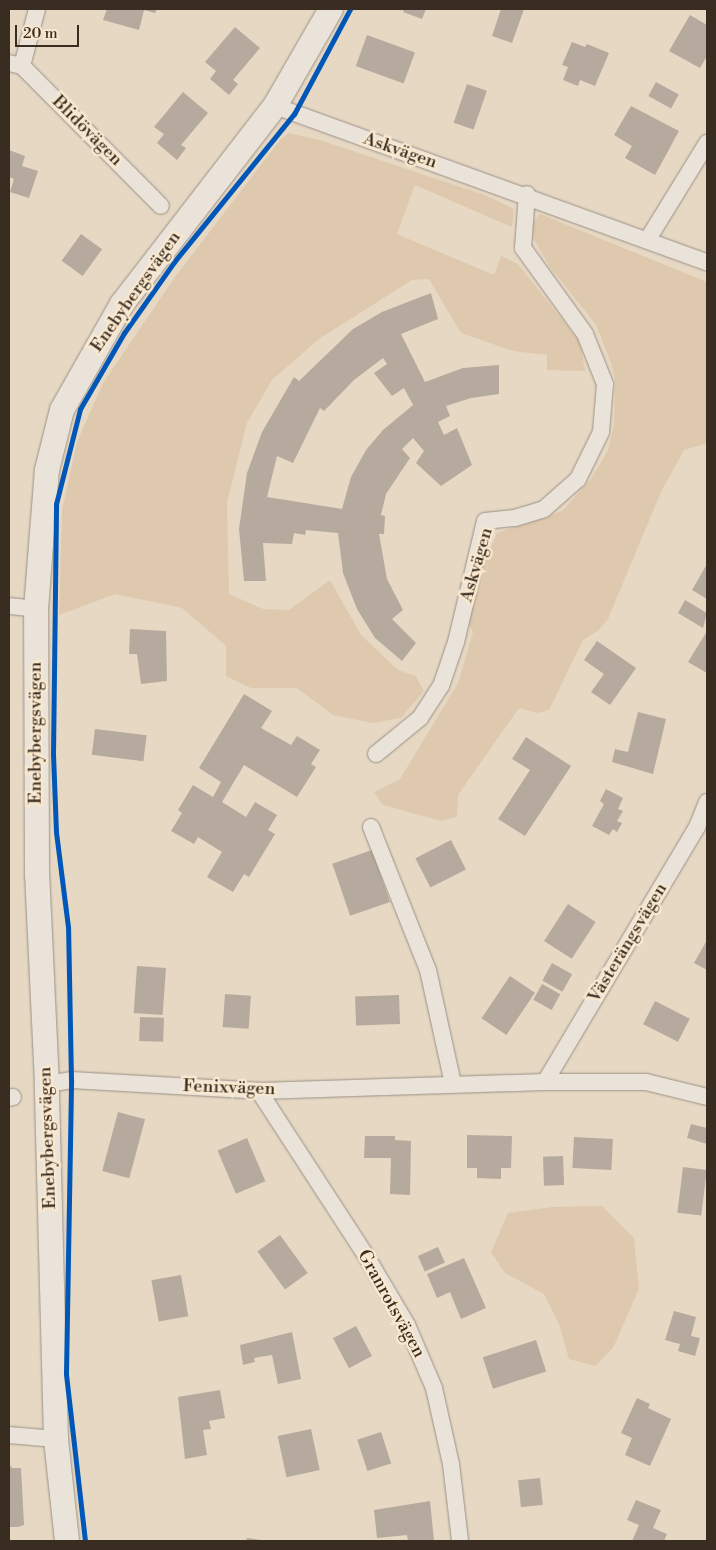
<!DOCTYPE html>
<meta charset="utf-8">
<style>
body{margin:0}
#map{position:relative;width:716px;height:1550px;overflow:hidden;background:#e7d8c4;font-family:"Libre Bodoni",serif}
div>[style]{position:absolute}
[style*='--x']{left:calc(var(--x)*1px);top:calc(var(--y)*1px);width:calc(var(--w)*1px);rotate:calc(var(--a)*1deg)}
.green>*{inset:0;background:#dec9ae}
.building>*{inset:0;background:#b5aa9d;transform-origin:0 0}
.roads{filter:drop-shadow(0 0 1px #9b9185) drop-shadow(0 0 1px #9b9185)}
.street>*{height:16px;margin:-8px;padding:0 8px;transform-origin:8px;border-radius:8px;background:#eae3d9}
.secondary>*{height:24px;margin:-12px;padding:0 12px;transform-origin:12px;border-radius:12px;background:#eae3d9}
.cycleway>*{height:5px;margin:-2.5px;padding:0 2.5px;transform-origin:2.5px;border-radius:2.5px;background:#0057b8}
span{translate:-50% -50%;white-space:nowrap;text-align:center;line-height:1.15;-webkit-text-stroke:5px #f9e8cf;paint-order:stroke}
.street-label{font-size:18px;color:#392d21}
.frame{position:absolute;inset:0;border:10px solid #392d21;pointer-events:none}
.scale{position:absolute;left:15px;top:25px;width:64px;height:22px;box-sizing:border-box;border:2px solid #392d21;border-top:0;padding-left:6px;font-size:15px;line-height:18px;white-space:nowrap;color:#392d21;-webkit-text-stroke:4px #f9e8cf;paint-order:stroke}
</style>
<div id="map">
<div class="green">
<div style="clip-path:polygon(289px 133px,323px 141px,485px 195px,514px 209px,512px 227px,415px 185px,397px 234px,494px 275px,501px 256px,518px 264px,580px 342px,585px 371px,547px 370px,547px 355px,513px 351px,461px 333px,429px 279px,412px 280px,319px 339px,272px 380px,247px 423px,227px 502px,229px 594px,263px 609px,289px 610px,330px 580px,361px 635px,398px 670px,416px 676px,424px 691px,401px 718px,372px 723px,333px 715px,297px 688px,251px 688px,226px 676px,226px 646px,182px 608px,115px 594px,59px 615px,62px 510px,77px 442px,103px 383px,175px 277px,280px 140px)"></div>
<div style="clip-path:polygon(540px 214px,707px 282px,707px 443px,684px 450px,661px 492px,608px 619px,599px 630px,583px 640px,549px 710px,537px 713px,519px 708px,458px 795px,457px 817px,441px 821px,383px 805px,374px 792px,400px 779px,458px 683px,473px 632px,467px 621px,482px 568px,497px 533px,562px 511px,591px 479px,608px 450px,614px 425px,615px 379px,611px 363px,596px 325px,550px 267px,532px 236px,533px 222px)"></div>
<div style="clip-path:polygon(602px 1206px,634px 1238px,639px 1289px,613px 1348px,595px 1366px,569px 1359px,559px 1324px,544px 1294px,505px 1273px,491px 1252px,508px 1213px,552px 1207px)"></div>
</div>
<div class="building">
<div style="clip-path:polygon(107px 9px,157px 9px,155px 13px,144px 10px,139px 30px,103px 20px)"></div>
<div style="clip-path:polygon(404px 9px,426px 9px,422px 19px,403px 12px)"></div>
<div style="clip-path:polygon(501px 9px,524px 9px,512px 43px,492px 36px)"></div>
<div style="clip-path:polygon(690px 15px,707px 25px,707px 56px,700px 68px,669px 51px)"></div>
<div style="clip-path:polygon(235px 27px,260px 48px,233px 80px,238px 84px,229px 95px,210px 79px,216px 71px,205px 62px)"></div>
<div style="left:367px;top:35px;width:51px;height:33px;rotate:20deg"></div>
<div style="clip-path:polygon(572px 42px,585px 47px,587px 44px,609px 53px,595px 86px,580px 80px,578px 86px,563px 80px,568px 67px,562px 65px)"></div>
<div style="left:656px;top:82px;width:26px;height:16px;rotate:29deg"></div>
<div style="left:467px;top:84px;width:21px;height:41px;rotate:19deg"></div>
<div style="clip-path:polygon(183px 92px,208px 113px,181px 145px,186px 148px,177px 160px,157px 143px,164px 134px,154px 127px)"></div>
<div style="clip-path:polygon(631px 106px,679px 131px,655px 175px,625px 158px,632px 146px,614px 135px)"></div>
<div style="clip-path:polygon(9px 150px,25px 156px,22px 166px,38px 171px,29px 198px,10px 192px,14px 179px,9px 177px)"></div>
<div style="left:81px;top:234px;width:26px;height:33px;rotate:36deg"></div>
<div style="clip-path:polygon(evenodd,431px 293px,438px 319px,401px 334px,425px 382px,463px 368px,499px 365px,499px 394px,471px 398px,446px 406px,450px 416px,438px 422px,444px 435px,457px 428px,472px 465px,441px 486px,416px 463px,424px 451px,413px 438px,402px 449px,410px 458px,386px 494px,381px 515px,385px 516px,384px 534px,379px 534px,387px 579px,403px 610px,392px 619px,416px 643px,402px 661px,375px 638px,357px 609px,343px 573px,338px 533px,306px 530px,305px 535px,294px 533px,292px 544px,263px 543px,266px 581px,244px 581px,239px 529px,247px 473px,262px 432px,294px 377px,299px 381px,353px 329px,382px 312px,431px 293px,383px 358px,387px 364px,374px 373px,392px 396px,404px 388px,413px 405px,383px 430px,366px 450px,351px 477px,342px 509px,267px 497px,277px 456px,293px 463px,320px 408px,324px 411px,354px 380px,383px 358px)"></div>
<div style="clip-path:polygon(707px 564px,707px 599px,692px 590px)"></div>
<div style="clip-path:polygon(685px 600px,707px 613px,703px 628px,678px 613px)"></div>
<div style="clip-path:polygon(130px 629px,166px 631px,167px 681px,141px 684px,137px 654px,129px 654px)"></div>
<div style="clip-path:polygon(707px 631px,707px 673px,688px 662px)"></div>
<div style="clip-path:polygon(597px 641px,636px 668px,610px 705px,591px 692px,604px 674px,584px 660px)"></div>
<div style="clip-path:polygon(244px 694px,272px 711px,261px 728px,291px 745px,297px 736px,320px 750px,311px 764px,316px 767px,297px 797px,244px 765px,222px 802px,246px 817px,255px 802px,277px 815px,268px 830px,275px 834px,249px 877px,244px 874px,233px 892px,207px 877px,222px 852px,198px 837px,194px 844px,171px 831px,182px 813px,178px 810px,193px 785px,213px 797px,221px 782px,199px 768px)"></div>
<div style="clip-path:polygon(638px 712px,666px 719px,653px 774px,612px 762px,615px 749px,628px 752px)"></div>
<div style="left:95px;top:729px;width:52px;height:26px;rotate:7deg"></div>
<div style="clip-path:polygon(526px 737px,571px 766px,525px 836px,498px 819px,530px 770px,512px 759px)"></div>
<div style="clip-path:polygon(606px 789px,623px 798px,618px 809px,623px 811px,617px 821px,622px 823px,617px 832px,613px 829px,609px 835px,592px 826px,604px 804px,600px 801px)"></div>
<div style="left:451px;top:840px;width:33px;height:40px;rotate:63deg"></div>
<div style="left:372px;top:850px;width:55px;height:42px;rotate:71deg"></div>
<div style="left:568px;top:904px;width:33px;height:44px;rotate:33deg"></div>
<div style="clip-path:polygon(707px 940px,707px 970px,694px 963px)"></div>
<div style="left:552px;top:963px;width:23px;height:20px;rotate:29deg"></div>
<div style="left:137px;top:966px;width:29px;height:47px;rotate:4deg"></div>
<div style="left:510px;top:976px;width:30px;height:51px;rotate:34deg"></div>
<div style="left:542px;top:984px;width:21px;height:18px;rotate:29deg"></div>
<div style="left:225px;top:994px;width:26px;height:33px;rotate:4deg"></div>
<div style="left:399px;top:995px;width:29px;height:44px;rotate:88deg"></div>
<div style="left:655px;top:1001px;width:39px;height:26px;rotate:27deg"></div>
<div style="left:140px;top:1017px;width:24px;height:24px;rotate:2deg"></div>
<div style="left:118px;top:1112px;width:28px;height:61px;rotate:15deg"></div>
<div style="clip-path:polygon(691px 1124px,707px 1128px,707px 1144px,687px 1138px)"></div>
<div style="clip-path:polygon(467px 1135px,512px 1136px,511px 1168px,501px 1168px,501px 1179px,477px 1178px,477px 1168px,467px 1168px)"></div>
<div style="clip-path:polygon(365px 1136px,395px 1136px,395px 1140px,411px 1141px,410px 1195px,390px 1194px,391px 1158px,364px 1158px)"></div>
<div style="left:574px;top:1137px;width:39px;height:31px;rotate:3deg"></div>
<div style="left:247px;top:1138px;width:47px;height:32px;rotate:67deg"></div>
<div style="left:563px;top:1156px;width:29px;height:20px;rotate:88deg"></div>
<div style="left:683px;top:1167px;width:24px;height:46px;rotate:7deg"></div>
<div style="left:280px;top:1235px;width:47px;height:28px;rotate:54deg"></div>
<div style="left:438px;top:1247px;width:17px;height:22px;rotate:66deg"></div>
<div style="clip-path:polygon(464px 1258px,486px 1308px,461px 1319px,450px 1292px,437px 1298px,427px 1274px)"></div>
<div style="left:181px;top:1275px;width:42px;height:30px;rotate:80deg"></div>
<div style="clip-path:polygon(674px 1311px,696px 1317px,691px 1336px,700px 1338px,695px 1356px,678px 1351px,680px 1344px,665px 1340px)"></div>
<div style="left:356px;top:1326px;width:34px;height:26px;rotate:62deg"></div>
<div style="clip-path:polygon(292px 1332px,301px 1379px,278px 1384px,272px 1355px,254px 1358px,255px 1362px,243px 1365px,240px 1345px)"></div>
<div style="left:536px;top:1340px;width:33px;height:56px;rotate:72deg"></div>
<div style="clip-path:polygon(220px 1390px,225px 1418px,209px 1421px,211px 1429px,203px 1430px,207px 1455px,185px 1459px,178px 1397px)"></div>
<div style="clip-path:polygon(637px 1398px,650px 1404px,648px 1408px,671px 1419px,650px 1466px,625px 1455px,632px 1438px,621px 1433px)"></div>
<div style="left:311px;top:1429px;width:42px;height:34px;rotate:78deg"></div>
<div style="left:381px;top:1432px;width:33px;height:25px;rotate:72deg"></div>
<div style="clip-path:polygon(9px 1464px,12px 1468px,21px 1468px,24px 1525px,18px 1527px,9px 1527px)"></div>
<div style="left:540px;top:1478px;width:27px;height:22px;rotate:84deg"></div>
<div style="clip-path:polygon(636px 1500px,661px 1510px,653px 1528px,667px 1534px,664px 1541px,632px 1541px,639px 1525px,627px 1520px)"></div>
<div style="clip-path:polygon(430px 1501px,434px 1541px,408px 1541px,407px 1535px,377px 1538px,374px 1510px)"></div>
<div style="clip-path:polygon(247px 1538px,261px 1540px,261px 1541px,246px 1541px)"></div>
</div>
<div class="roads">
<div class="street">
<div style="--x:9;--y:63;--w:13;--a:13"></div>
<div style="--x:22;--y:66;--w:197;--a:45.2"></div>
<div style="--x:22;--y:66;--w:59;--a:-75.3"></div>
<div style="--x:275;--y:106;--w:459;--a:19.9"></div>
<div style="--x:648;--y:239;--w:113;--a:-58.4"></div>
<div style="--x:9;--y:606;--w:27;--a:6"></div>
<div style="--x:376;--y:754;--w:57;--a:-39.3"></div>
<div style="--x:420;--y:718;--w:38;--a:-57"></div>
<div style="--x:441;--y:686;--w:46;--a:-71.2"></div>
<div style="--x:456;--y:642;--w:124;--a:-76.5"></div>
<div style="--x:485;--y:521;--w:30;--a:-6"></div>
<div style="--x:515;--y:518;--w:30;--a:-17"></div>
<div style="--x:544;--y:509;--w:45;--a:-41.4"></div>
<div style="--x:578;--y:479;--w:52;--a:-63.9"></div>
<div style="--x:601;--y:432;--w:48;--a:-85.2"></div>
<div style="--x:605;--y:384;--w:54;--a:-111.8"></div>
<div style="--x:585;--y:334;--w:106;--a:-125.8"></div>
<div style="--x:523;--y:248;--w:54;--a:-85.8"></div>
<div style="--x:371;--y:827;--w:154;--a:68.3"></div>
<div style="--x:428;--y:970;--w:117;--a:77.6"></div>
<div style="--x:545;--y:1082;--w:297;--a:-59.2"></div>
<div style="--x:697;--y:827;--w:27;--a:-68"></div>
<div style="--x:47;--y:1084;--w:24;--a:-9"></div>
<div style="--x:71;--y:1080;--w:188;--a:3.3"></div>
<div style="--x:259;--y:1091;--w:286;--a:-1.8"></div>
<div style="--x:545;--y:1082;--w:101;--a:0"></div>
<div style="--x:646;--y:1082;--w:63;--a:13.8"></div>
<div style="--x:259;--y:1091;--w:200;--a:57"></div>
<div style="--x:368;--y:1259;--w:77;--a:59.4"></div>
<div style="--x:407;--y:1325;--w:69;--a:66.8"></div>
<div style="--x:434;--y:1388;--w:78;--a:77.4"></div>
<div style="--x:451;--y:1464;--w:78;--a:83.3"></div>
<div style="--x:9;--y:1098;--w:4;--a:-14"></div>
<div style="--x:9;--y:1435;--w:47;--a:4.9"></div>
</div>
<div class="secondary">
<div style="--x:67;--y:1541;--w:103;--a:-96.2"></div>
<div style="--x:56;--y:1439;--w:355;--a:-91.5"></div>
<div style="--x:47;--y:1084;--w:209;--a:-92.7"></div>
<div style="--x:37;--y:875;--w:266;--a:-90.2"></div>
<div style="--x:36;--y:609;--w:139;--a:-85.5"></div>
<div style="--x:47;--y:470;--w:62;--a:-76"></div>
<div style="--x:62;--y:410;--w:122;--a:-60.5"></div>
<div style="--x:122;--y:304;--w:250;--a:-52.3"></div>
<div style="--x:275;--y:106;--w:112;--a:-60"></div>
</div>
</div>
<div class="cycleway">
<div style="--x:85;--y:1541;--w:169;--a:-96.5"></div>
<div style="--x:66;--y:1373;--w:293;--a:-89"></div>
<div style="--x:71;--y:1080;--w:153;--a:-91.1"></div>
<div style="--x:68;--y:927;--w:96;--a:-97.2"></div>
<div style="--x:56;--y:832;--w:77;--a:-92.2"></div>
<div style="--x:53;--y:755;--w:251;--a:-89.3"></div>
<div style="--x:56;--y:504;--w:98;--a:-75.8"></div>
<div style="--x:80;--y:409;--w:88;--a:-59.9"></div>
<div style="--x:124;--y:333;--w:87;--a:-54.8"></div>
<div style="--x:174;--y:262;--w:191;--a:-51"></div>
<div style="--x:294;--y:114;--w:119;--a:-61.9"></div>
</div>
<div class="street-label">
<span style="left:87px;top:131px;rotate:45deg">Blidövägen</span>
<span style="left:400px;top:151px;rotate:19deg">Askvägen</span>
<span style="left:136px;top:292px;rotate:-55deg">Enebybergsvägen</span>
<span style="left:477px;top:565px;rotate:-74deg">Askvägen</span>
<span style="left:36px;top:733px;rotate:-90deg">Enebybergsvägen</span>
<span style="left:628px;top:943px;rotate:-59deg">Västerängsvägen</span>
<span style="left:229px;top:1088px;rotate:2deg">Fenixvägen</span>
<span style="left:48px;top:1138px;rotate:-92deg">Enebybergsvägen</span>
<span style="left:391px;top:1304px;rotate:61deg">Granrotsvägen</span>
</div>
<div class="frame"></div>
<div class="scale">20 m</div>
</div>
